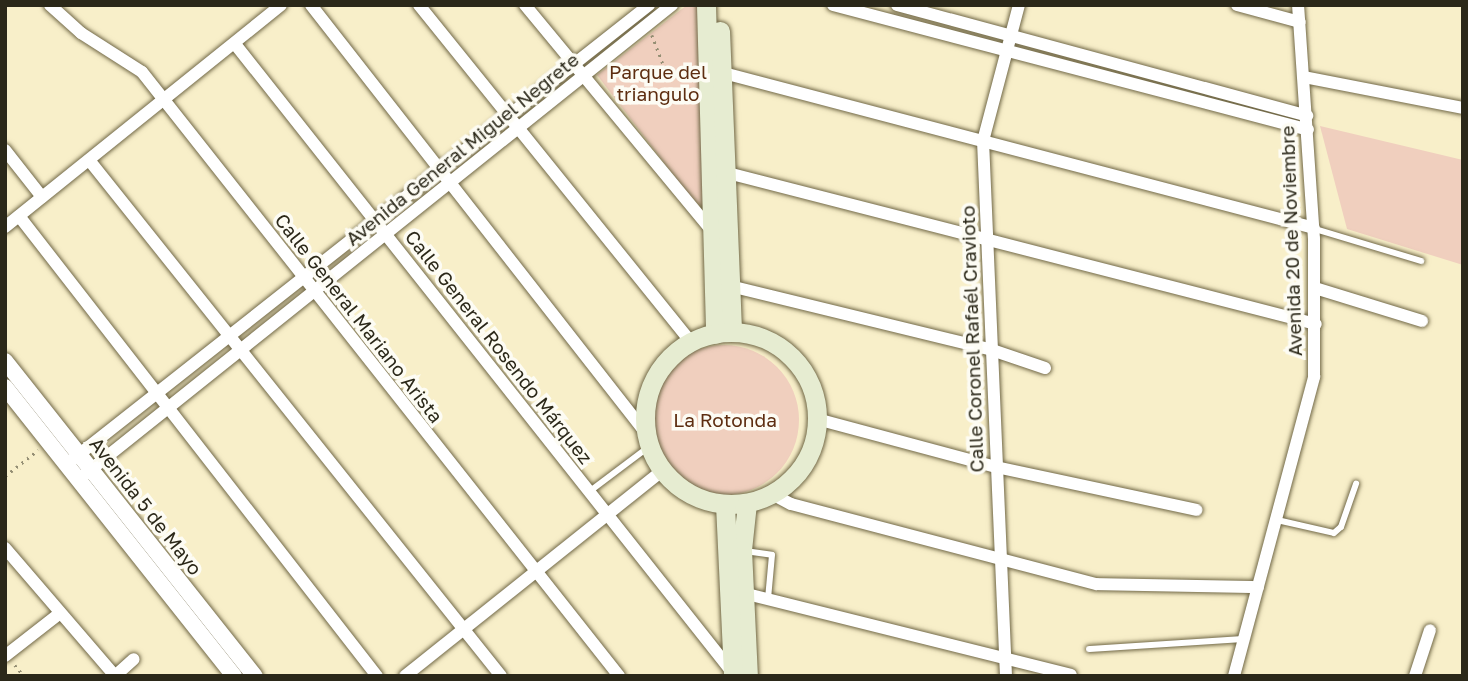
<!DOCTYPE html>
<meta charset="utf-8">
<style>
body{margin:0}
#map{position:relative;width:1468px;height:681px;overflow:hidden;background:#f8efc9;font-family:"Golos Text",sans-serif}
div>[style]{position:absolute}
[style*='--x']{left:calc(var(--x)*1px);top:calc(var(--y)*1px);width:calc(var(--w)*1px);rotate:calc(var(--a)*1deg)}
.green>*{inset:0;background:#f0cfbe}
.round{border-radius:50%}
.path>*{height:2.5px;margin-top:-1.25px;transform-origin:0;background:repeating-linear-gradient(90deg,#948e73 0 2px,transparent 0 7px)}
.roads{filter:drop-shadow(0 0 2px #716847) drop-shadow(0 0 2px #716847)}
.service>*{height:6px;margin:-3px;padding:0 3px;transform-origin:3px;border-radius:3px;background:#fff}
.minor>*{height:12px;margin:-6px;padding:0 6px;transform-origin:6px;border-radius:6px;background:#fff}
.tertiary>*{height:16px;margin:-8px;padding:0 8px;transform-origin:8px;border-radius:8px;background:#fff}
.secondary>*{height:19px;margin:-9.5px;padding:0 9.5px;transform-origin:9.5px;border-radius:9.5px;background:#e6ecd1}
.secondary>.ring{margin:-9.5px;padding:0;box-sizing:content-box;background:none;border:19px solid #e6ecd1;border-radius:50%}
span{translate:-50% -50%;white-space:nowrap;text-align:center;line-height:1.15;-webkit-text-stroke:7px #fdfcf4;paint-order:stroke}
.park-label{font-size:19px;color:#5d2d10}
.street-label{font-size:19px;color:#2b2819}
.frame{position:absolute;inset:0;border:7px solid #2b2819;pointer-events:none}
</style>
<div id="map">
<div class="green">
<div style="clip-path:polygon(687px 5px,699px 5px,708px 211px,692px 199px,597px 75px)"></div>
<div style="clip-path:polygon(1320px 126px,1463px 160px,1463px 265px,1347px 229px)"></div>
<div class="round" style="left:649px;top:345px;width:150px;height:150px"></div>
</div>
<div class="path">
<div style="--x:652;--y:35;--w:36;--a:69"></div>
<div style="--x:665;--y:69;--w:27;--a:2"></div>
<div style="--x:5;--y:476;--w:42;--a:-38.2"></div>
<div style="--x:15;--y:665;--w:14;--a:51"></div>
</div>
<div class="roads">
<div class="service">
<div style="--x:1315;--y:229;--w:111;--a:16.8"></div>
<div style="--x:590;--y:491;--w:75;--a:-36.9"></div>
<div style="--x:1277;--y:520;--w:58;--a:12.8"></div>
<div style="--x:1334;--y:533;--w:9;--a:-41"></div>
<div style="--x:1341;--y:527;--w:46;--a:-70.8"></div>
<div style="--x:745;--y:551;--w:27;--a:8"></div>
<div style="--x:772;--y:555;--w:44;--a:95.2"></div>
<div style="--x:1089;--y:649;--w:155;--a:-3.7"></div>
</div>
<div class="minor">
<div style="--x:50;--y:5;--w:42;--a:42.1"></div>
<div style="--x:81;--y:33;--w:72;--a:32.6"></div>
<div style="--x:142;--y:72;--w:770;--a:51.7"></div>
<div style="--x:311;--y:5;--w:542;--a:51.97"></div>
<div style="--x:419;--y:5;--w:433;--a:51.1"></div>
<div style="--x:525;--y:5;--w:293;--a:50.4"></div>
<div style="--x:833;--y:5;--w:491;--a:14.7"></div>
<div style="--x:897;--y:5;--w:425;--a:15.1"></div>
<div style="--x:1237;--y:5;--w:65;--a:15.1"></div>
<div style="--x:235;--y:44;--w:801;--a:51.64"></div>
<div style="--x:716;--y:71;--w:618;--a:14.71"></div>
<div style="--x:1304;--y:77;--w:162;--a:11"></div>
<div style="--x:5;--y:150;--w:60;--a:51.8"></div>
<div style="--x:89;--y:160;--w:660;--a:51.39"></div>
<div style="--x:720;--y:171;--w:615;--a:14.4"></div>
<div style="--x:19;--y:216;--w:583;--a:52.11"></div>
<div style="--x:5;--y:227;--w:354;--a:-38.8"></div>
<div style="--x:730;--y:286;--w:270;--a:13.7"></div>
<div style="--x:992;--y:350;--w:56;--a:18.8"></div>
<div style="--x:1315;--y:288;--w:112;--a:17.1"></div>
<div style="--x:817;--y:419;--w:185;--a:15"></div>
<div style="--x:996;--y:467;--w:205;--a:12.1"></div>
<div style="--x:72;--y:460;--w:735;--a:-38.26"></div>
<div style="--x:84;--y:475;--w:753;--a:-38.64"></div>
<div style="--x:772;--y:494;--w:21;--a:28"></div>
<div style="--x:791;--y:504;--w:316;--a:14.7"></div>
<div style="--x:1097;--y:584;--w:161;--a:1.1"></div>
<div style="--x:5;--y:548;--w:169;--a:49.3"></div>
<div style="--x:115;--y:676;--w:25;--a:-42"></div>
<div style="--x:739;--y:592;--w:342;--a:14"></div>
<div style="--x:5;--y:656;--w:70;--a:-38"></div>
<div style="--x:405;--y:676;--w:329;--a:-38.6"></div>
<div style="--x:1006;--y:676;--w:535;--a:-92.46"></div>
<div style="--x:983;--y:141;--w:141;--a:-75.2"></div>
<div style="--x:1234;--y:676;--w:310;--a:-75"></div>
<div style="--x:1314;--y:377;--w:138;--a:-90"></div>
<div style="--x:1314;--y:239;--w:235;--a:-93.9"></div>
<div style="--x:1415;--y:676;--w:48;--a:-71.9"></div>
</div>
<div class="tertiary">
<div style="--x:5;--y:361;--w:402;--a:51.6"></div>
<div style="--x:5;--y:387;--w:369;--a:51.6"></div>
</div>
<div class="secondary">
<div style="--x:706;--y:5;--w:329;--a:88.4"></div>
<div style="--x:720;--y:31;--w:301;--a:87.7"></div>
<div class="ring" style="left:645px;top:332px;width:153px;height:153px"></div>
<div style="--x:747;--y:503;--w:47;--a:96.1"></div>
<div style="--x:742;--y:550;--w:126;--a:87.3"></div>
<div style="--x:725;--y:504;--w:172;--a:87.3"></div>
</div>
</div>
<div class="park-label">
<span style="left:658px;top:83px">Parque del<br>triangulo</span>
<span style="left:725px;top:420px">La Rotonda</span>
</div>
<div class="street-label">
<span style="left:462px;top:149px;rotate:-39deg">Avenida General Miguel Negrete</span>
<span style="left:1291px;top:241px;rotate:-92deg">Avenida 20 de Noviembre</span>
<span style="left:359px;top:318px;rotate:52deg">Calle General Mariano Arista</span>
<span style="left:972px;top:339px;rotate:-92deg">Calle Coronel Rafaél Cravioto</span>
<span style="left:499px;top:347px;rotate:52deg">Calle General Rosendo Márquez</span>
<span style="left:146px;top:506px;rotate:52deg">Avenida 5 de Mayo</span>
</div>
<div class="frame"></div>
</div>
